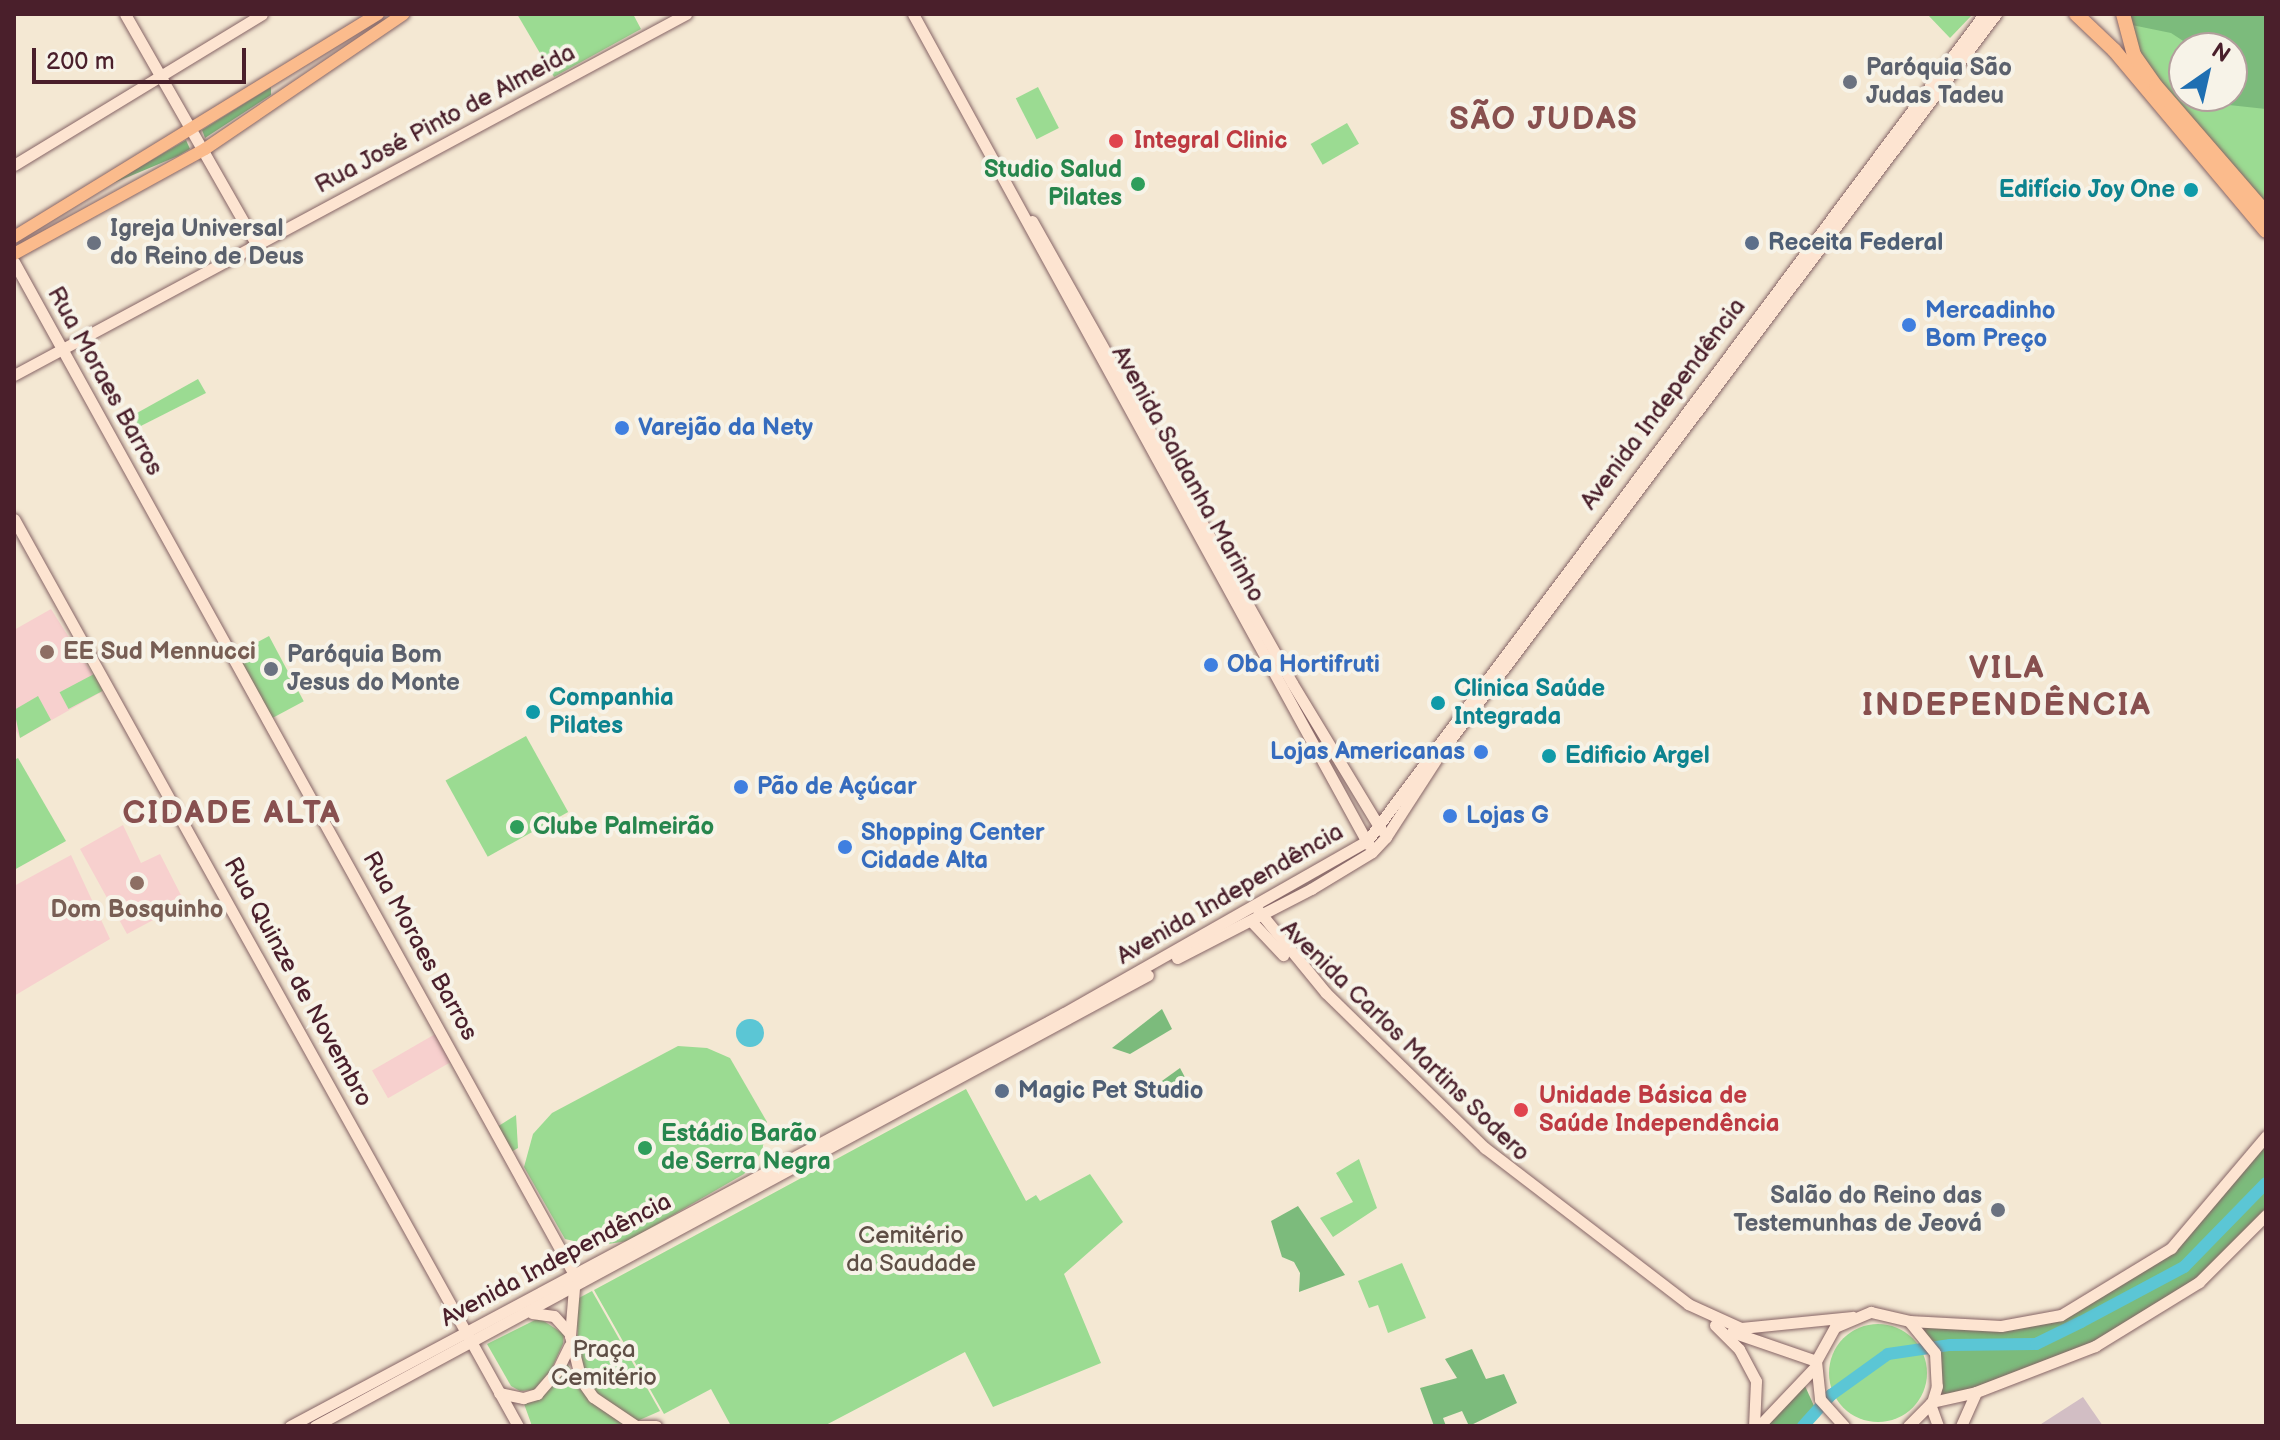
<!DOCTYPE html>
<meta charset="utf-8">
<style>
body{margin:0}
#map{position:relative;width:2280px;height:1440px;overflow:hidden;background:#f4e8d3;font-family:"Balsamiq Sans",sans-serif}
div>[style]{position:absolute}
[style*='--x']{left:calc(var(--x)*1px);top:calc(var(--y)*1px);width:calc(var(--w)*1px);rotate:calc(var(--a)*1deg)}
.built>*{inset:0;background:#f7d0ce;transform-origin:0 0}
.industrial>*{inset:0;background:#d2bec4}
.green>*{inset:0;background:#9bdb92;transform-origin:0 0}
.round{border-radius:50%}
.forest>*{inset:0;background:#7cbb7c}
.water>*{inset:0;background:#5bc6d5}
.river>*{height:12px;margin:-6px;padding:0 6px;transform-origin:6px;border-radius:6px;background:#5bc6d5}
.roads{filter:drop-shadow(0 0 2px #866566) drop-shadow(0 0 2px #866566)}
.secondary>*{height:11px;margin:-5.5px;padding:0 5.5px;transform-origin:5.5px;border-radius:5.5px;background:#fde4d1}
.primary>*{height:12px;margin:-6px;padding:0 6px;transform-origin:6px;border-radius:6px;background:#fbbb8c}
.highway>*{height:14px;margin:-7px;padding:0 7px;transform-origin:7px;border-radius:7px;background:#fbbb8c}
.dots>*{width:22px;height:22px;translate:-50% -50%;box-sizing:border-box;border:4px solid #f7f3e8;border-radius:50%}
span{translate:-50% -50%;white-space:nowrap;text-align:center;line-height:1.15;-webkit-text-stroke:8px #f7f3e8;paint-order:stroke}
.worship-label{font-size:24px;color:#5b616d;font-weight:700}
.left{translate:0 -50%;text-align:left}
.right{translate:-100% -50%;text-align:right}
.street-label{font-size:24px;color:#4a1f2b}
.health-label{font-size:24px;color:#be3a42;font-weight:700}
.leisure-label{font-size:24px;color:#27864d;font-weight:700}
.culture-label{font-size:24px;color:#0d838f;font-weight:700}
.service-label{font-size:24px;color:#4e5e75;font-weight:700}
.shop-label{font-size:24px;color:#366cbe;font-weight:700}
.education-label{font-size:24px;color:#785e54;font-weight:700}
.park-label{font-size:24px;color:#5e4e45}
.district-label{font-size:32px;color:#88504f;font-weight:700;letter-spacing:2px}
.frame{position:absolute;inset:0;border:16px solid #4a1f2b;pointer-events:none}
.north{position:absolute;left:2168px;top:32px;width:80px;height:80px;box-sizing:border-box;background:#f7f3e8;border:2px solid #b29e9c;border-radius:50%;rotate:34deg;font-size:22px;font-weight:700;line-height:32px;text-align:center;color:#4a1f2b}
.north::after{content:'';display:block;margin:auto;width:28px;height:36px;background:#1f6fb2;clip-path:polygon(50% 0,100% 100%,50% 72%,0 100%)}
.scale{position:absolute;left:32px;top:48px;width:214px;height:36px;box-sizing:border-box;border:4px solid #4a1f2b;border-top:0;padding-left:10px;font-size:24px;line-height:28px;white-space:nowrap;color:#4a1f2b;-webkit-text-stroke:6px #f7f3e8;paint-order:stroke}
</style>
<div id="map">
<div class="built">
<div style="clip-path:polygon(51px 609px,103px 691px,20px 738px,14px 727px,14px 630px)"></div>
<div style="clip-path:polygon(123px 825px,141px 863px,160px 854px,185px 903px,127px 934px,80px 849px)"></div>
<div style="clip-path:polygon(71px 855px,110px 939px,14px 996px,14px 886px)"></div>
<div style="left:437px;top:1033px;width:32px;height:75px;rotate:60deg"></div>
</div>
<div class="industrial">
<div style="clip-path:polygon(2083px 1397px,2103px 1426px,2038px 1426px)"></div>
</div>
<div class="green">
<div style="clip-path:polygon(517px 14px,633px 14px,641px 29px,554px 77px)"></div>
<div style="clip-path:polygon(1927px 14px,1973px 14px,1950px 38px)"></div>
<div style="clip-path:polygon(evenodd,2125px 14px,2266px 14px,2266px 213px,2136px 53px,2125px 14px,2184px 48px,2232px 48px,2232px 96px,2184px 96px,2184px 48px)"></div>
<div style="left:1038px;top:87px;width:46px;height:25px;rotate:63deg"></div>
<div style="left:1347px;top:123px;width:24px;height:42px;rotate:60deg"></div>
<div style="clip-path:polygon(198px 379px,206px 393px,125px 434px,119px 423px)"></div>
<div style="left:269px;top:636px;width:74px;height:37px;rotate:62deg"></div>
<div style="left:94px;top:674px;width:19px;height:39px;rotate:62deg"></div>
<div style="clip-path:polygon(38px 696px,51px 720px,20px 738px,14px 710px)"></div>
<div style="left:526px;top:736px;width:87px;height:92px;rotate:61deg"></div>
<div style="clip-path:polygon(18px 758px,66px 841px,14px 870px,14px 760px)"></div>
<div style="clip-path:polygon(678px 1046px,707px 1048px,730px 1058px,767px 1122px,762px 1152px,744px 1174px,628px 1241px,595px 1246px,565px 1239px,524px 1167px,533px 1134px,552px 1113px)"></div>
<div style="clip-path:polygon(966px 1089px,1026px 1201px,1036px 1195px,1040px 1201px,1090px 1174px,1123px 1222px,1064px 1274px,1101px 1363px,993px 1407px,965px 1352px,824px 1426px,731px 1426px,711px 1389px,664px 1414px,594px 1290px)"></div>
<div style="clip-path:polygon(516px 1115px,518px 1148px,511px 1152px,497px 1127px)"></div>
<div style="clip-path:polygon(1359px 1159px,1377px 1208px,1333px 1237px,1320px 1218px,1353px 1202px,1336px 1173px)"></div>
<div style="clip-path:polygon(1402px 1263px,1426px 1318px,1388px 1333px,1378px 1305px,1369px 1308px,1358px 1281px)"></div>
<div style="clip-path:polygon(592px 1291px,660px 1411px,635px 1422px,603px 1401px,578px 1369px,577px 1299px)"></div>
<div style="clip-path:polygon(539px 1318px,564px 1334px,563px 1344px,551px 1370px,534px 1390px,520px 1391px,511px 1386px,487px 1344px)"></div>
<div class="round" style="left:1829px;top:1324px;width:98px;height:98px"></div>
<div style="clip-path:polygon(566px 1362px,590px 1400px,626px 1426px,532px 1426px,523px 1401px)"></div>
</div>
<div class="forest">
<div style="clip-path:polygon(2126px 14px,2266px 14px,2266px 109px,2229px 105px,2232px 48px,2194px 48px,2171px 33px,2127px 24px)"></div>
<div style="clip-path:polygon(271px 87px,271px 95px,205px 138px,202px 130px)"></div>
<div style="clip-path:polygon(186px 140px,190px 149px,178px 156px,109px 185px)"></div>
<div style="clip-path:polygon(1162px 1009px,1172px 1029px,1130px 1054px,1112px 1048px)"></div>
<div style="clip-path:polygon(1180px 1068px,1188px 1083px,1153px 1102px,1148px 1091px)"></div>
<div style="clip-path:polygon(2266px 1133px,2266px 1216px,2225px 1259px,2095px 1346px,1932px 1402px,1937px 1386px,1928px 1340px,1909px 1321px,2041px 1323px,2171px 1249px)"></div>
<div style="clip-path:polygon(1298px 1206px,1345px 1275px,1299px 1292px,1300px 1273px,1294px 1262px,1282px 1257px,1271px 1221px)"></div>
<div style="clip-path:polygon(1472px 1349px,1486px 1379px,1504px 1374px,1517px 1403px,1469px 1426px,1462px 1411px,1443px 1418px,1446px 1426px,1434px 1426px,1420px 1388px,1457px 1378px,1445px 1359px)"></div>
<div style="clip-path:polygon(1805px 1386px,1815px 1408px,1800px 1426px,1764px 1426px)"></div>
</div>
<div class="water">
<div class="round" style="left:736px;top:1019px;width:28px;height:28px"></div>
</div>
<div class="river">
<div style="--x:1803;--y:1426;--w:42;--a:-47.9"></div>
<div style="--x:1831;--y:1395;--w:70;--a:-35.7"></div>
<div style="--x:1888;--y:1354;--w:63;--a:-8.3"></div>
<div style="--x:1950;--y:1345;--w:86;--a:-0.7"></div>
<div style="--x:2036;--y:1344;--w:50;--a:-26.1"></div>
<div style="--x:2081;--y:1322;--w:117;--a:-28.1"></div>
<div style="--x:2184;--y:1267;--w:117;--a:-45.7"></div>
</div>
<div class="roads">
<div class="secondary">
<div style="--x:125;--y:14;--w:266;--a:60.3"></div>
<div style="--x:913;--y:14;--w:947;--a:61.27"></div>
<div style="--x:14;--y:165;--w:290;--a:-31.3"></div>
<div style="--x:1032;--y:221;--w:530;--a:60.63"></div>
<div style="--x:1292;--y:683;--w:172;--a:58.8"></div>
<div style="--x:14;--y:262;--w:1159;--a:61.05"></div>
<div style="--x:575;--y:1276;--w:60;--a:94.8"></div>
<div style="--x:570;--y:1336;--w:45;--a:76"></div>
<div style="--x:581;--y:1380;--w:21;--a:55"></div>
<div style="--x:593;--y:1397;--w:52;--a:34"></div>
<div style="--x:14;--y:375;--w:763;--a:-28.24"></div>
<div style="--x:14;--y:519;--w:1038;--a:60.94"></div>
<div style="--x:1258;--y:910;--w:107;--a:50.7"></div>
<div style="--x:1326;--y:993;--w:222;--a:44.3"></div>
<div style="--x:1485;--y:1148;--w:256;--a:37.5"></div>
<div style="--x:1688;--y:1304;--w:58;--a:24.4"></div>
<div style="--x:1741;--y:1328;--w:112;--a:-5.7"></div>
<div style="--x:1251;--y:921;--w:47;--a:46.7"></div>
<div style="--x:1177;--y:958;--w:151;--a:-27.2"></div>
<div style="--x:1311;--y:889;--w:71;--a:-31.2"></div>
<div style="--x:1372;--y:852;--w:21;--a:-47"></div>
<div style="--x:1386;--y:837;--w:101;--a:-57.1"></div>
<div style="--x:1441;--y:752;--w:923;--a:-53.06"></div>
<div style="--x:532;--y:1313;--w:22;--a:8"></div>
<div style="--x:554;--y:1316;--w:24;--a:48"></div>
<div style="--x:1909;--y:1321;--w:92;--a:3.1"></div>
<div style="--x:2001;--y:1326;--w:61;--a:-10.4"></div>
<div style="--x:2061;--y:1315;--w:129;--a:-31.3"></div>
<div style="--x:2171;--y:1248;--w:147;--a:-49.7"></div>
<div style="--x:1715;--y:1325;--w:34;--a:45"></div>
<div style="--x:1739;--y:1349;--w:36;--a:62"></div>
<div style="--x:1756;--y:1381;--w:45;--a:92.5"></div>
<div style="--x:1732;--y:1332;--w:89;--a:19"></div>
<div style="--x:499;--y:1393;--w:25;--a:12"></div>
<div style="--x:523;--y:1398;--w:15;--a:-16"></div>
<div style="--x:537;--y:1394;--w:30;--a:-49"></div>
<div style="--x:557;--y:1371;--w:28;--a:-64"></div>
<div style="--x:1932;--y:1402;--w:45;--a:-12.8"></div>
<div style="--x:1976;--y:1392;--w:128;--a:-21.1"></div>
<div style="--x:2095;--y:1346;--w:122;--a:-31.6"></div>
<div style="--x:2199;--y:1282;--w:95;--a:-45"></div>
<div style="--x:1930;--y:1404;--w:23;--a:70"></div>
<div style="--x:290;--y:1426;--w:877;--a:-28.08"></div>
<div style="--x:1064;--y:1013;--w:348;--a:-29.6"></div>
<div style="--x:1367;--y:841;--w:1032;--a:-53.27"></div>
<div style="--x:315;--y:1426;--w:947;--a:-28.43"></div>
<div style="--x:638;--y:1426;--w:18;--a:0"></div>
<div style="--x:1759;--y:1426;--w:81;--a:-46.5"></div>
<div style="--x:1844;--y:1426;--w:36;--a:-132"></div>
<div style="--x:1820;--y:1399;--w:38;--a:-96"></div>
<div style="--x:1816;--y:1361;--w:39;--a:-61"></div>
<div style="--x:1835;--y:1327;--w:39;--a:-23"></div>
<div style="--x:1871;--y:1312;--w:39;--a:13"></div>
<div style="--x:1909;--y:1321;--w:41;--a:50.9"></div>
<div style="--x:1935;--y:1353;--w:33;--a:87"></div>
<div style="--x:1937;--y:1386;--w:17;--a:107"></div>
<div style="--x:1932;--y:1402;--w:34;--a:135"></div>
<div style="--x:1961;--y:1426;--w:37;--a:-66"></div>
</div>
<div class="primary">
<div style="--x:14;--y:237;--w:427;--a:-31.5"></div>
<div style="--x:14;--y:254;--w:218;--a:-28.8"></div>
<div style="--x:205;--y:149;--w:240;--a:-34.2"></div>
</div>
<div class="highway">
<div style="--x:2076;--y:14;--w:52;--a:43.5"></div>
<div style="--x:2114;--y:50;--w:236;--a:50"></div>
<div style="--x:2123;--y:14;--w:42;--a:75"></div>
<div style="--x:2134;--y:55;--w:38;--a:55"></div>
<div style="--x:2156;--y:86;--w:168;--a:49.1"></div>
</div>
</div>
<div class="dots">
<div style="left:1850px;top:82px;background:#6b7280"></div>
<div style="left:1116px;top:141px;background:#e0444e"></div>
<div style="left:1138px;top:184px;background:#2e9e5b"></div>
<div style="left:2191px;top:190px;background:#0f9aa8"></div>
<div style="left:94px;top:243px;background:#6b7280"></div>
<div style="left:1752px;top:243px;background:#5c6f8a"></div>
<div style="left:1909px;top:325px;background:#3f7fe0"></div>
<div style="left:622px;top:428px;background:#3f7fe0"></div>
<div style="left:47px;top:652px;background:#8d6e63"></div>
<div style="left:1211px;top:665px;background:#3f7fe0"></div>
<div style="left:271px;top:669px;background:#6b7280"></div>
<div style="left:1438px;top:703px;background:#0f9aa8"></div>
<div style="left:533px;top:712px;background:#0f9aa8"></div>
<div style="left:1481px;top:752px;background:#3f7fe0"></div>
<div style="left:1549px;top:756px;background:#0f9aa8"></div>
<div style="left:741px;top:787px;background:#3f7fe0"></div>
<div style="left:1450px;top:816px;background:#3f7fe0"></div>
<div style="left:517px;top:827px;background:#2e9e5b"></div>
<div style="left:845px;top:847px;background:#3f7fe0"></div>
<div style="left:137px;top:883px;background:#8d6e63"></div>
<div style="left:1002px;top:1091px;background:#5c6f8a"></div>
<div style="left:1521px;top:1110px;background:#e0444e"></div>
<div style="left:645px;top:1148px;background:#2e9e5b"></div>
<div style="left:1998px;top:1210px;background:#6b7280"></div>
</div>
<div class="worship-label">
<span class="left" style="left:1866px;top:82px">Paróquia São<br>Judas Tadeu</span>
<span class="left" style="left:110px;top:243px">Igreja Universal<br>do Reino de Deus</span>
<span class="left" style="left:287px;top:669px">Paróquia Bom<br>Jesus do Monte</span>
<span class="right" style="left:1982px;top:1210px">Salão do Reino das<br>Testemunhas de Jeová</span>
</div>
<div class="street-label">
<span style="left:445px;top:119px;rotate:-28deg">Rua José Pinto de Almeida</span>
<span style="left:105px;top:381px;rotate:61deg">Rua Moraes Barros</span>
<span style="left:1663px;top:404px;rotate:-53deg">Avenida Independência</span>
<span style="left:1188px;top:474px;rotate:61deg">Avenida Saldanha Marinho</span>
<span style="left:1230px;top:894px;rotate:-30deg">Avenida Independência</span>
<span style="left:420px;top:946px;rotate:61deg">Rua Moraes Barros</span>
<span style="left:298px;top:982px;rotate:61deg">Rua Quinze de Novembro</span>
<span style="left:1405px;top:1041px;rotate:44deg">Avenida Carlos Martins Sodero</span>
<span style="left:556px;top:1260px;rotate:-28deg">Avenida Independência</span>
</div>
<div class="health-label">
<span class="left" style="left:1134px;top:141px">Integral Clinic</span>
<span class="left" style="left:1539px;top:1110px">Unidade Básica de<br>Saúde Independência</span>
</div>
<div class="leisure-label">
<span class="right" style="left:1122px;top:184px">Studio Salud<br>Pilates</span>
<span class="left" style="left:533px;top:827px">Clube Palmeirão</span>
<span class="left" style="left:661px;top:1148px">Estádio Barão<br>de Serra Negra</span>
</div>
<div class="culture-label">
<span class="right" style="left:2175px;top:190px">Edifício Joy One</span>
<span class="left" style="left:1454px;top:703px">Clinica Saúde<br>Integrada</span>
<span class="left" style="left:549px;top:712px">Companhia<br>Pilates</span>
<span class="left" style="left:1565px;top:756px">Edificio Argel</span>
</div>
<div class="service-label">
<span class="left" style="left:1768px;top:243px">Receita Federal</span>
<span class="left" style="left:1018px;top:1091px">Magic Pet Studio</span>
</div>
<div class="shop-label">
<span class="left" style="left:1925px;top:325px">Mercadinho<br>Bom Preço</span>
<span class="left" style="left:638px;top:428px">Varejão da Nety</span>
<span class="left" style="left:1227px;top:665px">Oba Hortifruti</span>
<span class="right" style="left:1465px;top:752px">Lojas Americanas</span>
<span class="left" style="left:757px;top:787px">Pão de Açúcar</span>
<span class="left" style="left:1466px;top:816px">Lojas G</span>
<span class="left" style="left:861px;top:847px">Shopping Center<br>Cidade Alta</span>
</div>
<div class="education-label">
<span class="left" style="left:63px;top:652px">EE Sud Mennucci</span>
<span style="left:137px;top:910px">Dom Bosquinho</span>
</div>
<div class="park-label">
<span style="left:911px;top:1250px">Cemitério<br>da Saudade</span>
<span style="left:604px;top:1364px">Praça<br>Cemitério</span>
</div>
<div class="district-label">
<span style="left:1544px;top:120px">SÃO JUDAS</span>
<span style="left:2007px;top:688px">VILA<br>INDEPENDÊNCIA</span>
<span style="left:232px;top:814px">CIDADE ALTA</span>
</div>
<div class="frame"></div>
<div class="north">N</div>
<div class="scale">200 m</div>
</div>
